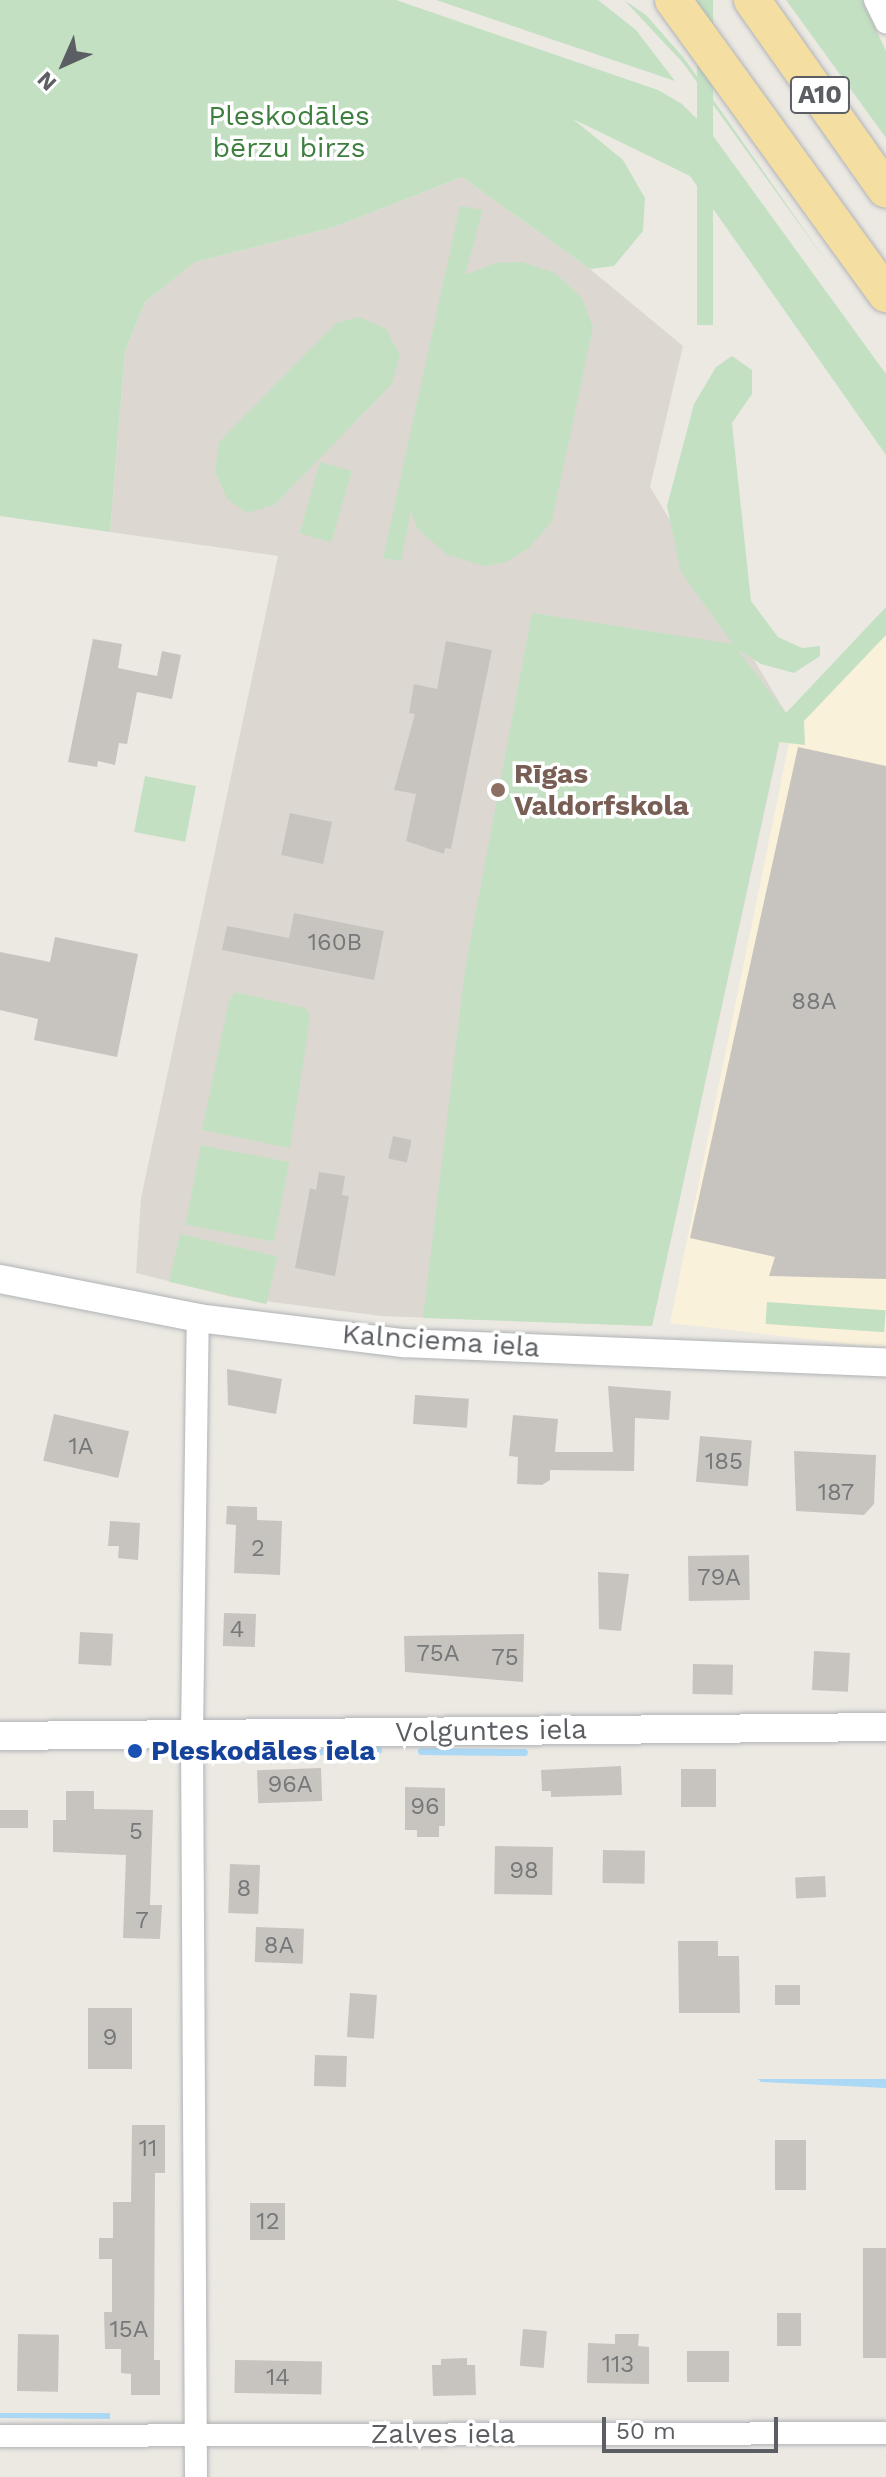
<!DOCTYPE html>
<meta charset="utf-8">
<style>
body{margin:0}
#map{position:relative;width:886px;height:2477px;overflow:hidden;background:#ece9e3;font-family:"Work Sans",sans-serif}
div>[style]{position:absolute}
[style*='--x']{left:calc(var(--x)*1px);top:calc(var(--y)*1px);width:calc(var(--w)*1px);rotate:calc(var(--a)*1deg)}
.commercial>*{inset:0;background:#faf1da}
.education>*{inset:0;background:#dcd8d1}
.green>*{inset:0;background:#c3e1c2;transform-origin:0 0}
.water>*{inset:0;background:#aad8f5}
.stream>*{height:7px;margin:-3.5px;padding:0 3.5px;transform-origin:3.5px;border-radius:3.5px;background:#aad8f5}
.building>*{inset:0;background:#c7c4c0;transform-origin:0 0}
.roads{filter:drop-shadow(0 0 2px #b0b3b7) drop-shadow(0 0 2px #b0b3b7)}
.minor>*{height:22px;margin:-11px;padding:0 11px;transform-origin:11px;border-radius:11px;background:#fff}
.tertiary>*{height:28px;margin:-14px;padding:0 14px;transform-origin:14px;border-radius:14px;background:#fff}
.trunk>*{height:36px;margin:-18px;padding:0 18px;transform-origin:18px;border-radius:18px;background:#f4dea2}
.dots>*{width:22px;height:22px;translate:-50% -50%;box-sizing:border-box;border:4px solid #fff;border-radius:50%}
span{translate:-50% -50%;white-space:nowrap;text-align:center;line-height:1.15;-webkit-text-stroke:7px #fff;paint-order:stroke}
.number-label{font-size:24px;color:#76787a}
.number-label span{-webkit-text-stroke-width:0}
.shield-label span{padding:2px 6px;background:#fff;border:2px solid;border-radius:6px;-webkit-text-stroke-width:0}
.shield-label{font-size:26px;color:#5b5e62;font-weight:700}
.park-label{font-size:28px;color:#3e7e3e}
.education-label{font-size:28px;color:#785e54;font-weight:700}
.left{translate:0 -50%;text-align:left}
.street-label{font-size:28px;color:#5b5e62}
.transit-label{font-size:28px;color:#164399;font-weight:700}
.north{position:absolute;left:24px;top:24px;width:80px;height:80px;-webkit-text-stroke:6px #fff;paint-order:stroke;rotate:225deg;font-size:22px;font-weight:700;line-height:32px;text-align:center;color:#5b5e62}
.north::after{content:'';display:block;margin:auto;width:28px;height:36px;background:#5b5e62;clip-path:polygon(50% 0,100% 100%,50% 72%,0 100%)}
.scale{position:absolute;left:602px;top:2417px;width:176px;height:36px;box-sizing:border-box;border:4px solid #5b5e62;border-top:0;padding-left:10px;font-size:24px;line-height:28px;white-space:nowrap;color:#5b5e62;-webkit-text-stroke:6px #fff;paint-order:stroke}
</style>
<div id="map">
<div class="commercial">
<div style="clip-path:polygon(886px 623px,886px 1348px,670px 1323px,793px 724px)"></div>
</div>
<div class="education">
<div style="clip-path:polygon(462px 177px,590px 269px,683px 346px,650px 487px,786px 713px,652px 1326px,381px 1316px,232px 1297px,136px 1273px,141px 1198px,278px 556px,110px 532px,125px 351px,145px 302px,195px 262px,334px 227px)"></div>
</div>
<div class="green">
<div style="clip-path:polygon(0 0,396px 0,658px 90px,682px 104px,711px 133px,886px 374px,886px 455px,690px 176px,573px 119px,623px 160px,645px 198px,643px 231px,614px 266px,590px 269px,462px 177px,334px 227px,195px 262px,145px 302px,125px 351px,110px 532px,0 516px)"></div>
<div style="clip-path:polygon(436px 0,598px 0,636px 30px,675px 81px)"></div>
<div style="clip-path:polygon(624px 0,646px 15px,684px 58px,831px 268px,683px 63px)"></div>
<div style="left:697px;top:0;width:16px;height:325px"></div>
<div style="clip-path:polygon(786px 0,862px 0,886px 51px,886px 138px)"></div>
<div style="clip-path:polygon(460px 206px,483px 210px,465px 275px,496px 263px,522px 262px,555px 273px,582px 298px,593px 327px,552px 521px,529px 548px,506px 562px,485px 566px,447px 555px,417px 528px,411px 511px,401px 561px,383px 558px)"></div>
<div style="clip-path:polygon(359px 317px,386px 329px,400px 355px,392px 384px,274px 505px,247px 513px,227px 499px,215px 471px,219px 442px,336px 323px)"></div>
<div style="clip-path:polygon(732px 356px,752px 370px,752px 394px,732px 423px,751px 601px,778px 637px,802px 648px,820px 646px,820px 656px,794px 673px,761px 664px,737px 649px,786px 713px,886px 607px,886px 635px,804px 721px,805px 745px,779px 742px,652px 1326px,423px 1318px,465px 970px,532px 613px,733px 644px,681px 572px,667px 506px,694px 404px,716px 367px)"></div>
<div style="left:320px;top:462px;width:33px;height:74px;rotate:16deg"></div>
<div style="left:145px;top:776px;width:52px;height:57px;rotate:11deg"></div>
<div style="clip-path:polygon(235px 992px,306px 1008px,310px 1018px,290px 1148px,202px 1130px,229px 1001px)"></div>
<div style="left:201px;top:1145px;width:90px;height:81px;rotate:11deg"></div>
<div style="left:180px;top:1234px;width:100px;height:49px;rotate:13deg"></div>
<div style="left:767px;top:1302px;width:119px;height:22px;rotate:4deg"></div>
</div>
<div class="water">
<div style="clip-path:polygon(758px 2079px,886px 2079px,886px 2088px,761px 2082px)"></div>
<div style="clip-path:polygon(0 2413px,110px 2413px,110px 2419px,0 2418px)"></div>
</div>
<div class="stream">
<div style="--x:421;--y:1751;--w:103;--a:0.6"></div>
<div style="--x:271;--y:1752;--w:107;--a:-1.1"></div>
</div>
<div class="building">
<div style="clip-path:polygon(93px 639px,122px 644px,118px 668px,157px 676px,162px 651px,181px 655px,172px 699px,137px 692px,127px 744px,119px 743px,115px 765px,98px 761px,97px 767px,68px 762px)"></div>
<div style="clip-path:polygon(446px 641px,492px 650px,451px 849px,445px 848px,444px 854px,406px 841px,416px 794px,394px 790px,415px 714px,409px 713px,414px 684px,437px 689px)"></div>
<div style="clip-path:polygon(798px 747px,886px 766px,886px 1279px,769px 1276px,775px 1257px,690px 1238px)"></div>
<div style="left:290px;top:813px;width:43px;height:43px;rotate:12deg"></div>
<div style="clip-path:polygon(294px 913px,384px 931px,374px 980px,222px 950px,227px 926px,289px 938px)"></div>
<div style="clip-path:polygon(55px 937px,138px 954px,117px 1057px,34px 1040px,38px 1019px,0 1010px,0 952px,50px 962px)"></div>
<div style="left:393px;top:1136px;width:19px;height:23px;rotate:12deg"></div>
<div style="clip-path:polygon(319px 1172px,345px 1176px,342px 1195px,349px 1196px,335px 1276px,295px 1268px,310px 1188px,316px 1190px)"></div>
<div style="clip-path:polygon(227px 1369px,282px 1379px,276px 1414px,228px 1405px)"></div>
<div style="clip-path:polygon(608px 1386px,671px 1391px,669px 1420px,635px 1418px,634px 1471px,550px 1470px,550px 1480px,542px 1485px,517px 1484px,518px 1457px,509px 1456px,513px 1415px,558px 1419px,555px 1452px,613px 1452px)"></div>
<div style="left:415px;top:1395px;width:54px;height:29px;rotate:4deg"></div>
<div style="left:54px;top:1414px;width:77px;height:48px;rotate:13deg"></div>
<div style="left:700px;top:1436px;width:52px;height:46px;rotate:5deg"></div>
<div style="clip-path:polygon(794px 1451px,876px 1455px,874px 1504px,864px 1515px,796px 1511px)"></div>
<div style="clip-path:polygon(227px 1506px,257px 1507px,257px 1520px,282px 1521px,280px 1575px,234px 1573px,236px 1525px,226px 1524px)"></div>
<div style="clip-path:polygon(110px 1521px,140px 1523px,138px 1560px,118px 1558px,119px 1546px,108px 1546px)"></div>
<div style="left:749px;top:1555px;width:45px;height:61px;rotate:89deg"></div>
<div style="clip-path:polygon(598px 1572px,629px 1574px,621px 1631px,599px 1629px)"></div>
<div style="left:224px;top:1613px;width:32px;height:33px;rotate:2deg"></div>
<div style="left:80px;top:1632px;width:33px;height:32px;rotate:3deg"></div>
<div style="clip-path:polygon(524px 1634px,523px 1682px,405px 1672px,404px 1636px)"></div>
<div style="left:814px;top:1651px;width:36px;height:39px;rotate:3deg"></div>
<div style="left:693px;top:1664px;width:40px;height:30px;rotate:1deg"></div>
<div style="clip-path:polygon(621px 1766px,622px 1795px,551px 1797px,551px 1791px,542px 1791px,541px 1770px)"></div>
<div style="left:321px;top:1768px;width:33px;height:64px;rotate:88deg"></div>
<div style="left:716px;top:1769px;width:38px;height:35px;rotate:90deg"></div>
<div style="clip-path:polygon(405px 1787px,445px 1788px,445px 1826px,439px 1826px,439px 1837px,417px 1837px,417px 1830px,405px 1830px)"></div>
<div style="clip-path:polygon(66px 1791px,94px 1791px,94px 1809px,153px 1810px,150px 1905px,162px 1905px,160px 1939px,123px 1938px,126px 1855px,53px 1852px,53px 1820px,66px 1820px)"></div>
<div style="left:0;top:1810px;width:28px;height:18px"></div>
<div style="left:495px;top:1846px;width:58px;height:48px;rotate:1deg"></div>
<div style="left:603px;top:1850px;width:42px;height:33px;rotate:1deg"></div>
<div style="left:230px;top:1864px;width:30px;height:49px;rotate:2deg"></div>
<div style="left:825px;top:1876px;width:21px;height:30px;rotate:87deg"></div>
<div style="left:256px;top:1927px;width:48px;height:35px;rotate:2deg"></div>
<div style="clip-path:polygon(678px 1941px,718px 1941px,718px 1956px,739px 1956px,740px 2013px,679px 2013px)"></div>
<div style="left:775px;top:1985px;width:25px;height:20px"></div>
<div style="left:350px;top:1993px;width:27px;height:44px;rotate:4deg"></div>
<div style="left:88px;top:2008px;width:44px;height:61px"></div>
<div style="left:315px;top:2055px;width:32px;height:31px;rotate:2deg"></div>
<div style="clip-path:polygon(132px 2125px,165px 2125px,165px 2173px,155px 2173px,154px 2360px,160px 2360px,160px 2395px,131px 2395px,131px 2374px,121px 2373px,121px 2349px,105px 2349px,104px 2312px,112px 2312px,112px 2259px,99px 2259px,99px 2238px,113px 2238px,113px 2202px,131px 2202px)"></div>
<div style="left:806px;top:2140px;width:50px;height:31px;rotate:90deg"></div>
<div style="left:285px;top:2203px;width:37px;height:35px;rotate:90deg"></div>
<div style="left:863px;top:2248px;width:23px;height:110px"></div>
<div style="left:777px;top:2313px;width:24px;height:33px"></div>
<div style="left:523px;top:2329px;width:24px;height:37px;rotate:5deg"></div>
<div style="left:18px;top:2334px;width:41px;height:57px;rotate:1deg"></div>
<div style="clip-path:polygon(615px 2334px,639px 2334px,638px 2346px,649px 2347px,649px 2384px,587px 2383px,588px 2343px,615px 2344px)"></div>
<div style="left:687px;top:2351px;width:42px;height:31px"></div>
<div style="clip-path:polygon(467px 2358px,467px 2365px,475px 2365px,476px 2395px,433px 2396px,432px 2365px,441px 2365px,441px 2359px)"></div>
<div style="left:235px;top:2360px;width:87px;height:33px;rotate:1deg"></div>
</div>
<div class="roads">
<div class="minor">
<div style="--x:875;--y:0;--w:25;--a:64"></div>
<div style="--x:0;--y:2436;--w:886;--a:-0.19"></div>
<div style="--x:196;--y:2477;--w:744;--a:-90.31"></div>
<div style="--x:192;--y:1733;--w:415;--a:-89.2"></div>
</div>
<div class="tertiary">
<div style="--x:0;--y:1279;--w:202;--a:11.1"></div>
<div style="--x:198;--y:1318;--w:207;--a:7"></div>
<div style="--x:403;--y:1343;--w:483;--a:2.3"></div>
<div style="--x:0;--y:1736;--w:886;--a:-0.58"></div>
</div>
<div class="trunk">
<div style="--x:673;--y:0;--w:363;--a:54.1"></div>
<div style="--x:752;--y:0;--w:232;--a:54.8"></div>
</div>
</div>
<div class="dots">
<div style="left:498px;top:790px;background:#8d6e63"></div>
<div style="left:135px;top:1751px;background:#1a4fb4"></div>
</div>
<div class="number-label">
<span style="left:335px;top:943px">160B</span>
<span style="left:814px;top:1002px">88A</span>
<span style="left:81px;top:1447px">1A</span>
<span style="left:724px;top:1462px">185</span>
<span style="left:836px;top:1493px">187</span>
<span style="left:258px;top:1549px">2</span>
<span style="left:719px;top:1578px">79A</span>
<span style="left:237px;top:1630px">4</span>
<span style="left:438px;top:1654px">75A</span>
<span style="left:505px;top:1658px">75</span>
<span style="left:290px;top:1785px">96A</span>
<span style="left:425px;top:1807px">96</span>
<span style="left:136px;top:1832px">5</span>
<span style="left:524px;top:1871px">98</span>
<span style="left:244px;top:1889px">8</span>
<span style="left:142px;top:1921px">7</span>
<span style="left:279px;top:1946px">8A</span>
<span style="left:110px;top:2038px">9</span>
<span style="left:148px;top:2149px">11</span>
<span style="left:268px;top:2222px">12</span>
<span style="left:129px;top:2330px">15A</span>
<span style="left:618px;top:2365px">113</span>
<span style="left:278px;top:2378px">14</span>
</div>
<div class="shield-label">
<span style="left:820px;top:95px">A10</span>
</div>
<div class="park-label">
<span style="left:289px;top:132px">Pleskodāles<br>bērzu birzs</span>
</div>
<div class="education-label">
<span class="left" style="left:514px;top:790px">Rīgas<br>Valdorfskola</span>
</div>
<div class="street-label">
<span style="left:441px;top:1341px;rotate:4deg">Kalnciema iela</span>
<span style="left:491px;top:1731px;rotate:-1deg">Volguntes iela</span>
<span style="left:443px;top:2434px">Zalves iela</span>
</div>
<div class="transit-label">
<span class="left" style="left:151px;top:1751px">Pleskodāles iela</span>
</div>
<div class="north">N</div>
<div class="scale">50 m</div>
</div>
